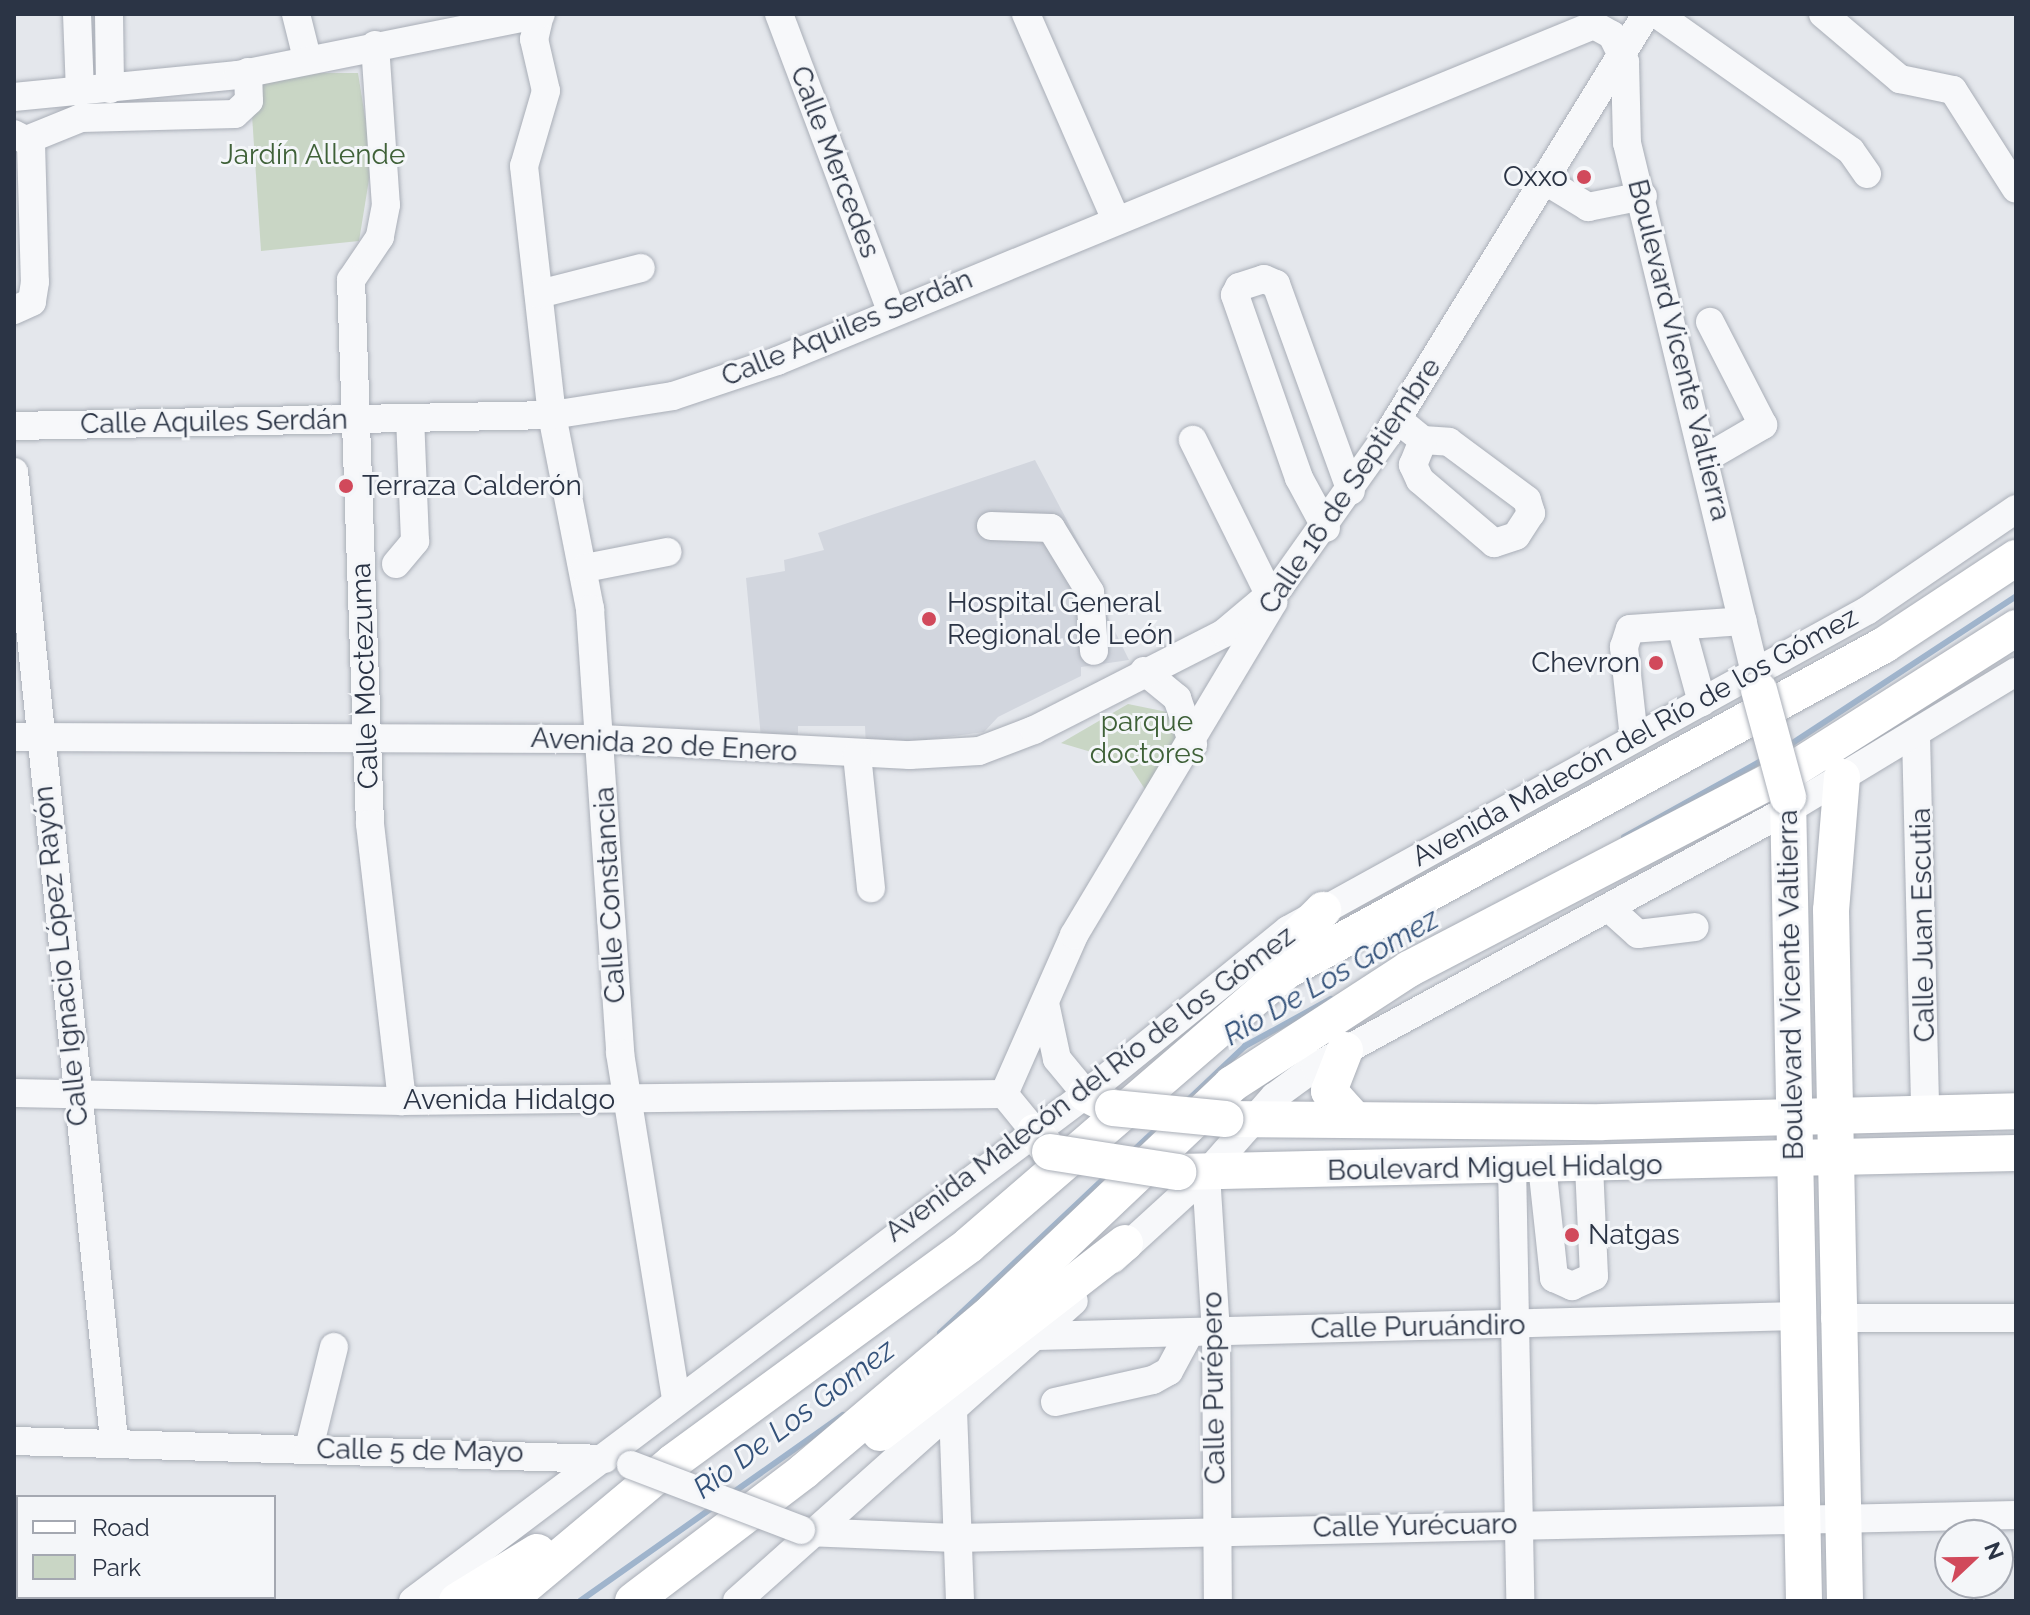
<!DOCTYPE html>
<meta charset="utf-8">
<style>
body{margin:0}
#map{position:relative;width:2030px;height:1615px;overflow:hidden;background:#e4e7ec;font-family:Raleway,sans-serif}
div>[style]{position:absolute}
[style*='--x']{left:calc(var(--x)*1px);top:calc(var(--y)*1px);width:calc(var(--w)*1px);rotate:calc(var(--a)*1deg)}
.built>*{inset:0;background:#d2d6de}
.green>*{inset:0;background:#c9d6c5}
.stream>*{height:6px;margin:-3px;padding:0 3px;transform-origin:3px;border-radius:3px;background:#9fb4cc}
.roads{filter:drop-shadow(0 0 2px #a9aeb7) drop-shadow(0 0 2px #a9aeb7)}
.minor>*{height:28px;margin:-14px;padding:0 14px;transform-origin:14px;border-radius:14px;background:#f7f8fa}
.major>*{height:36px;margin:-18px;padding:0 18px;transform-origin:18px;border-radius:18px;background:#fff}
.bridges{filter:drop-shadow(0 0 2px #a9aeb7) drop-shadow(0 0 2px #a9aeb7)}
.minor-bridge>*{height:28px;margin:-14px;padding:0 14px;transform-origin:14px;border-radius:14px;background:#f7f8fa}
.major-bridge>*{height:36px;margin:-18px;padding:0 18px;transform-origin:18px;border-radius:18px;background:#fff}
.dots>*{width:22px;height:22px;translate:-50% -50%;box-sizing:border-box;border:4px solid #f4f6f9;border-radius:50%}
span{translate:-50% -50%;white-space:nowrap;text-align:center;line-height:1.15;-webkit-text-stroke:6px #f4f6f9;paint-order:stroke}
.park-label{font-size:28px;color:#3f6138}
.street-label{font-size:28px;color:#2b3445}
.poi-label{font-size:28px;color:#2b3445}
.right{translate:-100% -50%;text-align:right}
.left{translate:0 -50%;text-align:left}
.water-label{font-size:30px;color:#34527a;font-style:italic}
.frame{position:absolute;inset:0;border:16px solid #2b3445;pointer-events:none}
.legend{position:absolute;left:16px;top:1495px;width:260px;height:104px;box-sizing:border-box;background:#f4f6f9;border:2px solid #a4a8b1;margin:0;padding:10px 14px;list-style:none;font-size:24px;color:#2b3445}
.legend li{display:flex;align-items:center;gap:16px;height:40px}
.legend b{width:40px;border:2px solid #a4a8b1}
.north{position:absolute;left:1934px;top:1519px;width:80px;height:80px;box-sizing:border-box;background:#f4f6f9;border:2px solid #a4a8b1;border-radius:50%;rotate:68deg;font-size:22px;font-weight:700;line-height:32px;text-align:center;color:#2b3445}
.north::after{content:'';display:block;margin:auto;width:28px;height:36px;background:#d1495b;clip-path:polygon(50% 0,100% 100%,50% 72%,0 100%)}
</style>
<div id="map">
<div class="built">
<div style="clip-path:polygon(1035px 460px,1096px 575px,1089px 579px,1129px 660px,1081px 667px,1081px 676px,998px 717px,984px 732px,866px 748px,865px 726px,798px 726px,798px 738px,761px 738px,746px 578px,785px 571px,784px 560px,824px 550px,818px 533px)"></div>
</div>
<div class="green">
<div style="clip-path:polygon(319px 73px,358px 73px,372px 161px,359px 241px,261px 251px,250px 85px)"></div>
<div style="clip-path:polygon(1128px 704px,1172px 713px,1181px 740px,1148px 794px,1128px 763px,1061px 743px)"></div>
</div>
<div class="stream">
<div style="--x:1785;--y:748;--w:277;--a:-33.3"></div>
<div style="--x:1624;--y:837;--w:161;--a:-29"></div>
<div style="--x:1185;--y:1103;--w:83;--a:-43.5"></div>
<div style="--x:1245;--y:1046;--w:98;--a:-28.7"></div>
<div style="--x:1132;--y:1152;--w:37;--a:-43"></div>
<div style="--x:940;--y:1333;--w:232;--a:-43.3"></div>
<div style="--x:731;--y:1494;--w:137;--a:-35.2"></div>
<div style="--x:580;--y:1601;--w:166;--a:-35.2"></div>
</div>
<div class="roads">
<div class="minor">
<div style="--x:77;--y:14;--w:77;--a:87.8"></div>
<div style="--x:109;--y:14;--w:75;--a:89.2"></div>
<div style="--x:296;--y:14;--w:45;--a:76"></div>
<div style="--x:540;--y:14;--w:26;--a:103"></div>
<div style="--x:534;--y:39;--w:53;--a:77"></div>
<div style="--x:546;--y:91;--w:78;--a:106.3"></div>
<div style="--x:524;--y:166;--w:251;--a:83.6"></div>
<div style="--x:552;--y:415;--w:198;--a:78.9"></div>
<div style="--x:590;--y:609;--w:445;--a:86.1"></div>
<div style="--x:620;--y:1053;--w:351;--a:80.8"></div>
<div style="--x:779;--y:14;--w:316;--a:69.3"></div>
<div style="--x:1026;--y:14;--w:223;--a:66.4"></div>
<div style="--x:1657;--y:14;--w:237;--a:35.2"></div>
<div style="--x:1851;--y:151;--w:28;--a:55"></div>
<div style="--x:1823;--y:14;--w:101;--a:40.2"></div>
<div style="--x:1900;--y:79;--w:54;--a:11.7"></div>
<div style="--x:1953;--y:90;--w:117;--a:57.5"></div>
<div style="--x:375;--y:45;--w:160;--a:86.1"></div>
<div style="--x:386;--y:205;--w:33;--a:101"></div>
<div style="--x:380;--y:237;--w:52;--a:124"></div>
<div style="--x:351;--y:280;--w:544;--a:88"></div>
<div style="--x:370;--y:824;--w:279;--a:83.4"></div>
<div style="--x:14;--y:97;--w:225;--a:-5.6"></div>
<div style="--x:238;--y:75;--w:309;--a:-11.4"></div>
<div style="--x:14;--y:134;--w:19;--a:28"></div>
<div style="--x:31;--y:143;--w:139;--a:88.4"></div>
<div style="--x:35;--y:282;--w:20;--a:99"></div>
<div style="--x:32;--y:302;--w:20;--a:156"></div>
<div style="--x:29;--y:139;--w:56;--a:-22"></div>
<div style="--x:81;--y:118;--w:154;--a:-1.5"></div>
<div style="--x:235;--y:114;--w:19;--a:-43"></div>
<div style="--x:249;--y:101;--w:29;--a:-92"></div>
<div style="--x:1544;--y:180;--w:52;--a:31.5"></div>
<div style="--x:1588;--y:207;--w:56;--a:-11.3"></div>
<div style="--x:539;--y:294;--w:105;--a:-14.3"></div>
<div style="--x:1397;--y:419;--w:33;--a:39"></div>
<div style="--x:1423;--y:440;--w:26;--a:4"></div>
<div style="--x:1449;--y:442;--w:97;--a:36.6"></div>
<div style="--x:1527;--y:500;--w:14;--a:73"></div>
<div style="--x:1531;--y:513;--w:27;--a:123"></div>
<div style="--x:1516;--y:536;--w:23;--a:162"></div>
<div style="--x:1494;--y:543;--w:97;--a:-139.6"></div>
<div style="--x:1420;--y:480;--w:17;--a:-115"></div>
<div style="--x:1413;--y:465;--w:27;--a:-68"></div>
<div style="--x:14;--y:426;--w:538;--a:-1.17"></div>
<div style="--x:552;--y:415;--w:122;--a:-8.9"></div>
<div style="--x:673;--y:396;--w:110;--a:-18.6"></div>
<div style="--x:777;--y:361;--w:883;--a:-22.36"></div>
<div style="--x:1594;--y:25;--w:21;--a:29"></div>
<div style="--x:1612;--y:35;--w:30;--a:64"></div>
<div style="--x:1625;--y:62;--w:81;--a:88.6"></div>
<div style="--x:1627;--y:143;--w:545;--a:76.42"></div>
<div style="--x:1708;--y:457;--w:64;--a:-30.2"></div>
<div style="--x:1763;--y:425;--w:116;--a:-117.2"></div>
<div style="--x:14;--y:472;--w:973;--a:84.1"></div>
<div style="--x:991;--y:526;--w:60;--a:1.9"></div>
<div style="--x:1051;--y:528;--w:75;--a:58.6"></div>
<div style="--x:1090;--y:592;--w:59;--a:86.1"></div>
<div style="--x:1326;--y:528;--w:57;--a:-118.4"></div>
<div style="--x:1299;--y:478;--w:194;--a:-109.3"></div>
<div style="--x:1235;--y:295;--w:9;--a:-63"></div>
<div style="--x:1239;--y:287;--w:26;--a:-18"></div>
<div style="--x:1264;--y:279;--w:13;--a:23"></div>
<div style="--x:1276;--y:284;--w:220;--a:70.1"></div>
<div style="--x:396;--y:564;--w:30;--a:-50"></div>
<div style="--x:415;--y:541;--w:123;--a:-92.3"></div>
<div style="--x:585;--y:568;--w:84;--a:-11"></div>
<div style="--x:1681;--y:626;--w:79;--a:74.6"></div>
<div style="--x:1144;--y:671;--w:43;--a:39.3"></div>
<div style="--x:1177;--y:698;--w:49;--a:70.8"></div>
<div style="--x:1916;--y:735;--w:381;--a:88.6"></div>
<div style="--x:14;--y:737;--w:588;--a:0.19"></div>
<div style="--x:602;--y:739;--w:308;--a:3"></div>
<div style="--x:910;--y:755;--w:69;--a:-3.3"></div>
<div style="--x:979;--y:751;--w:59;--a:-20.9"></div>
<div style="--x:1034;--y:730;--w:213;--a:-27"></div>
<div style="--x:1224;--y:633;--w:73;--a:-40"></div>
<div style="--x:1280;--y:586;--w:186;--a:-54.6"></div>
<div style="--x:1388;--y:434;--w:493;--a:-58.4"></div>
<div style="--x:1634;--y:738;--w:92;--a:-96.3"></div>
<div style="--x:1624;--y:647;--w:19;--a:-72"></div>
<div style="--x:1630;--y:629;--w:113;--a:-4"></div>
<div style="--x:857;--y:755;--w:134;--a:84"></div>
<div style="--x:1609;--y:908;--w:39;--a:42"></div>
<div style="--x:1638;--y:934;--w:57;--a:-7"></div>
<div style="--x:1045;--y:1003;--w:57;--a:77.9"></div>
<div style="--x:1057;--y:1059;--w:45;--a:50.4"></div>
<div style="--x:14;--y:1093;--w:388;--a:1.2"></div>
<div style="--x:402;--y:1101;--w:602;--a:-0.67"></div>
<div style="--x:1004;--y:1094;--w:174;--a:-66.2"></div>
<div style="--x:1074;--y:935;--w:388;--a:-59.1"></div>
<div style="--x:1273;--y:602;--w:181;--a:-116.3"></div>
<div style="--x:1004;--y:1094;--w:49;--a:50.8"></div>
<div style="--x:1512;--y:1165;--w:436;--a:88.9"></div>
<div style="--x:1542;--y:1165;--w:114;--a:83.9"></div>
<div style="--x:1554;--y:1278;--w:20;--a:24"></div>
<div style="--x:1572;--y:1286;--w:24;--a:-24"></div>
<div style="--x:1594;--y:1276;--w:112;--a:-92.6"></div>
<div style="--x:1206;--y:1174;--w:157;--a:86.4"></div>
<div style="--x:1216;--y:1331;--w:270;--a:89.6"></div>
<div style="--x:1113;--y:1259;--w:126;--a:-42.4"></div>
<div style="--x:1206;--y:1174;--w:103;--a:-48.6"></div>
<div style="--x:1274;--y:1097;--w:51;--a:-36.2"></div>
<div style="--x:1315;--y:1067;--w:542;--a:-28.55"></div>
<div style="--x:1791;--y:808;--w:263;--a:-31.2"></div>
<div style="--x:1835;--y:1318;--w:181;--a:0"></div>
<div style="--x:1037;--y:1336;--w:761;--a:-1.51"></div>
<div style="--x:1055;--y:1402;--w:100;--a:-12.7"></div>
<div style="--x:1153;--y:1380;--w:18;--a:-29"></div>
<div style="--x:1169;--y:1371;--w:44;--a:-61.7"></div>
<div style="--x:953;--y:1410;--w:191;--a:87.9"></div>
<div style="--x:14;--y:1441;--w:591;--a:1.74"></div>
<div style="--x:309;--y:1448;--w:104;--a:-76.1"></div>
<div style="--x:806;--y:1532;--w:149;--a:2.3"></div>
<div style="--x:955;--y:1538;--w:1061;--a:-1.24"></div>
<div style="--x:413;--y:1601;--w:843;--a:-36.99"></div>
<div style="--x:1086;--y:1094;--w:260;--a:-39.1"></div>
<div style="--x:1288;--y:930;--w:662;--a:-28.89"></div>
<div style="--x:1868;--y:610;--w:179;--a:-34.3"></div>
<div style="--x:737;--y:1601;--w:451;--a:-41.7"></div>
</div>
<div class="major">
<div style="--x:1842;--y:777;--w:133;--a:94.7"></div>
<div style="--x:1831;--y:910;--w:691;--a:88.84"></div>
<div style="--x:1788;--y:797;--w:804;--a:88.86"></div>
<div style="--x:1273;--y:960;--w:71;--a:-45"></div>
<div style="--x:1345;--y:1050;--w:44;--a:111.3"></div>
<div style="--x:1329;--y:1091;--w:39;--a:48"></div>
<div style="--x:1086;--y:1094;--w:30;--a:27"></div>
<div style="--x:1225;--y:1119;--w:377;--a:0.5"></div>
<div style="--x:1602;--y:1122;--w:414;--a:-1.5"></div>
<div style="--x:1035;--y:1132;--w:25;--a:53"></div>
<div style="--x:1178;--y:1172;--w:838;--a:-1.3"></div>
<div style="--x:880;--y:1433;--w:310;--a:-37.8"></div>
<div style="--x:457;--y:1601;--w:94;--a:-31.5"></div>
<div style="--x:507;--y:1601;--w:217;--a:-39.9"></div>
<div style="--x:673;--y:1462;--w:367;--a:-36.2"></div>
<div style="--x:969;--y:1245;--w:421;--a:-40.8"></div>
<div style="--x:1288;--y:970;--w:679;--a:-28.6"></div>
<div style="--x:1884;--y:645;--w:158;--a:-33.4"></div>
<div style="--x:633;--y:1601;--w:215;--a:-37.2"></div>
<div style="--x:804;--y:1471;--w:248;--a:-40.2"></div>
<div style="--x:993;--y:1311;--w:330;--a:-43.5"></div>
<div style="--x:1232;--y:1084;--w:211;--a:-33"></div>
<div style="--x:1409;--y:969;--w:434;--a:-27.5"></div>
<div style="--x:1794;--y:769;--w:263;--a:-32.4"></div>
</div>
</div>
<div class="bridges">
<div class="minor-bridge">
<div style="--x:631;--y:1465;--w:182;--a:20.9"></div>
</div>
<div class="major-bridge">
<div style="--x:1759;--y:690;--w:111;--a:74.8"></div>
<div style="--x:1113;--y:1108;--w:113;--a:5.6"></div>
<div style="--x:1050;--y:1152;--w:130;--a:8.9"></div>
</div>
</div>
<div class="dots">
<div style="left:1584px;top:177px;background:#d1495b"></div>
<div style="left:346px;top:486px;background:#d1495b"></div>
<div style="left:929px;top:619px;background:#d1495b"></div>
<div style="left:1656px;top:663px;background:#d1495b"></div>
<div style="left:1572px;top:1235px;background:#d1495b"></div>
</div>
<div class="park-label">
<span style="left:313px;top:155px">Jardín Allende</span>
<span style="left:1147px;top:738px">parque<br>doctores</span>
</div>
<div class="street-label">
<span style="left:835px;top:162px;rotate:69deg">Calle Mercedes</span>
<span style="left:847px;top:328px;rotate:-22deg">Calle Aquiles Serdán</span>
<span style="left:1679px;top:350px;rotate:76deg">Boulevard Vicente Valtierra</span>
<span style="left:214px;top:422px;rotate:-1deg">Calle Aquiles Serdán</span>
<span style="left:1350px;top:486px;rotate:-56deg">Calle 16 de Septiembre</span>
<span style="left:365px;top:676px;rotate:-92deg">Calle Moctezuma</span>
<span style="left:1635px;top:737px;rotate:-29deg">Avenida Malecón del Río de los Gómez</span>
<span style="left:664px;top:745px;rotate:3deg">Avenida 20 de Enero</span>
<span style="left:610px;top:895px;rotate:-93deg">Calle Constancia</span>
<span style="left:1923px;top:925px;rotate:-91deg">Calle Juan Escutia</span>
<span style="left:61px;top:956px;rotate:-96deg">Calle Ignacio López Rayón</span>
<span style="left:1791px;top:985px;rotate:-91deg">Boulevard Vicente Valtierra</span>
<span style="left:1090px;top:1084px;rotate:-37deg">Avenida Malecón del Río de los Gómez</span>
<span style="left:509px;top:1100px">Avenida Hidalgo</span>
<span style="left:1495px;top:1168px;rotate:-1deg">Boulevard Miguel Hidalgo</span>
<span style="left:1418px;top:1327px;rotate:-1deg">Calle Puruándiro</span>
<span style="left:1214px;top:1388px;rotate:-91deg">Calle Purépero</span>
<span style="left:420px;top:1451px;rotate:1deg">Calle 5 de Mayo</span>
<span style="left:1415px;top:1526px;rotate:-1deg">Calle Yurécuaro</span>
</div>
<div class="poi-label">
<span class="right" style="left:1568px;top:177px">Oxxo</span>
<span class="left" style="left:362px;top:486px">Terraza Calderón</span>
<span class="left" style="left:947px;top:619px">Hospital General<br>Regional de León</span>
<span class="right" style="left:1640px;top:663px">Chevron</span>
<span class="left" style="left:1588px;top:1235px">Natgas</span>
</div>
<div class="water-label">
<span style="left:1331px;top:977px;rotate:-30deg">Rio De Los Gomez</span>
<span style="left:794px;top:1419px;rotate:-37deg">Rio De Los Gomez</span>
</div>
<div class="frame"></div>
<ul class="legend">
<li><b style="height:10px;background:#fff"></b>Road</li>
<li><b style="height:22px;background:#c9d6c5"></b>Park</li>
</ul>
<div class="north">N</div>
</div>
